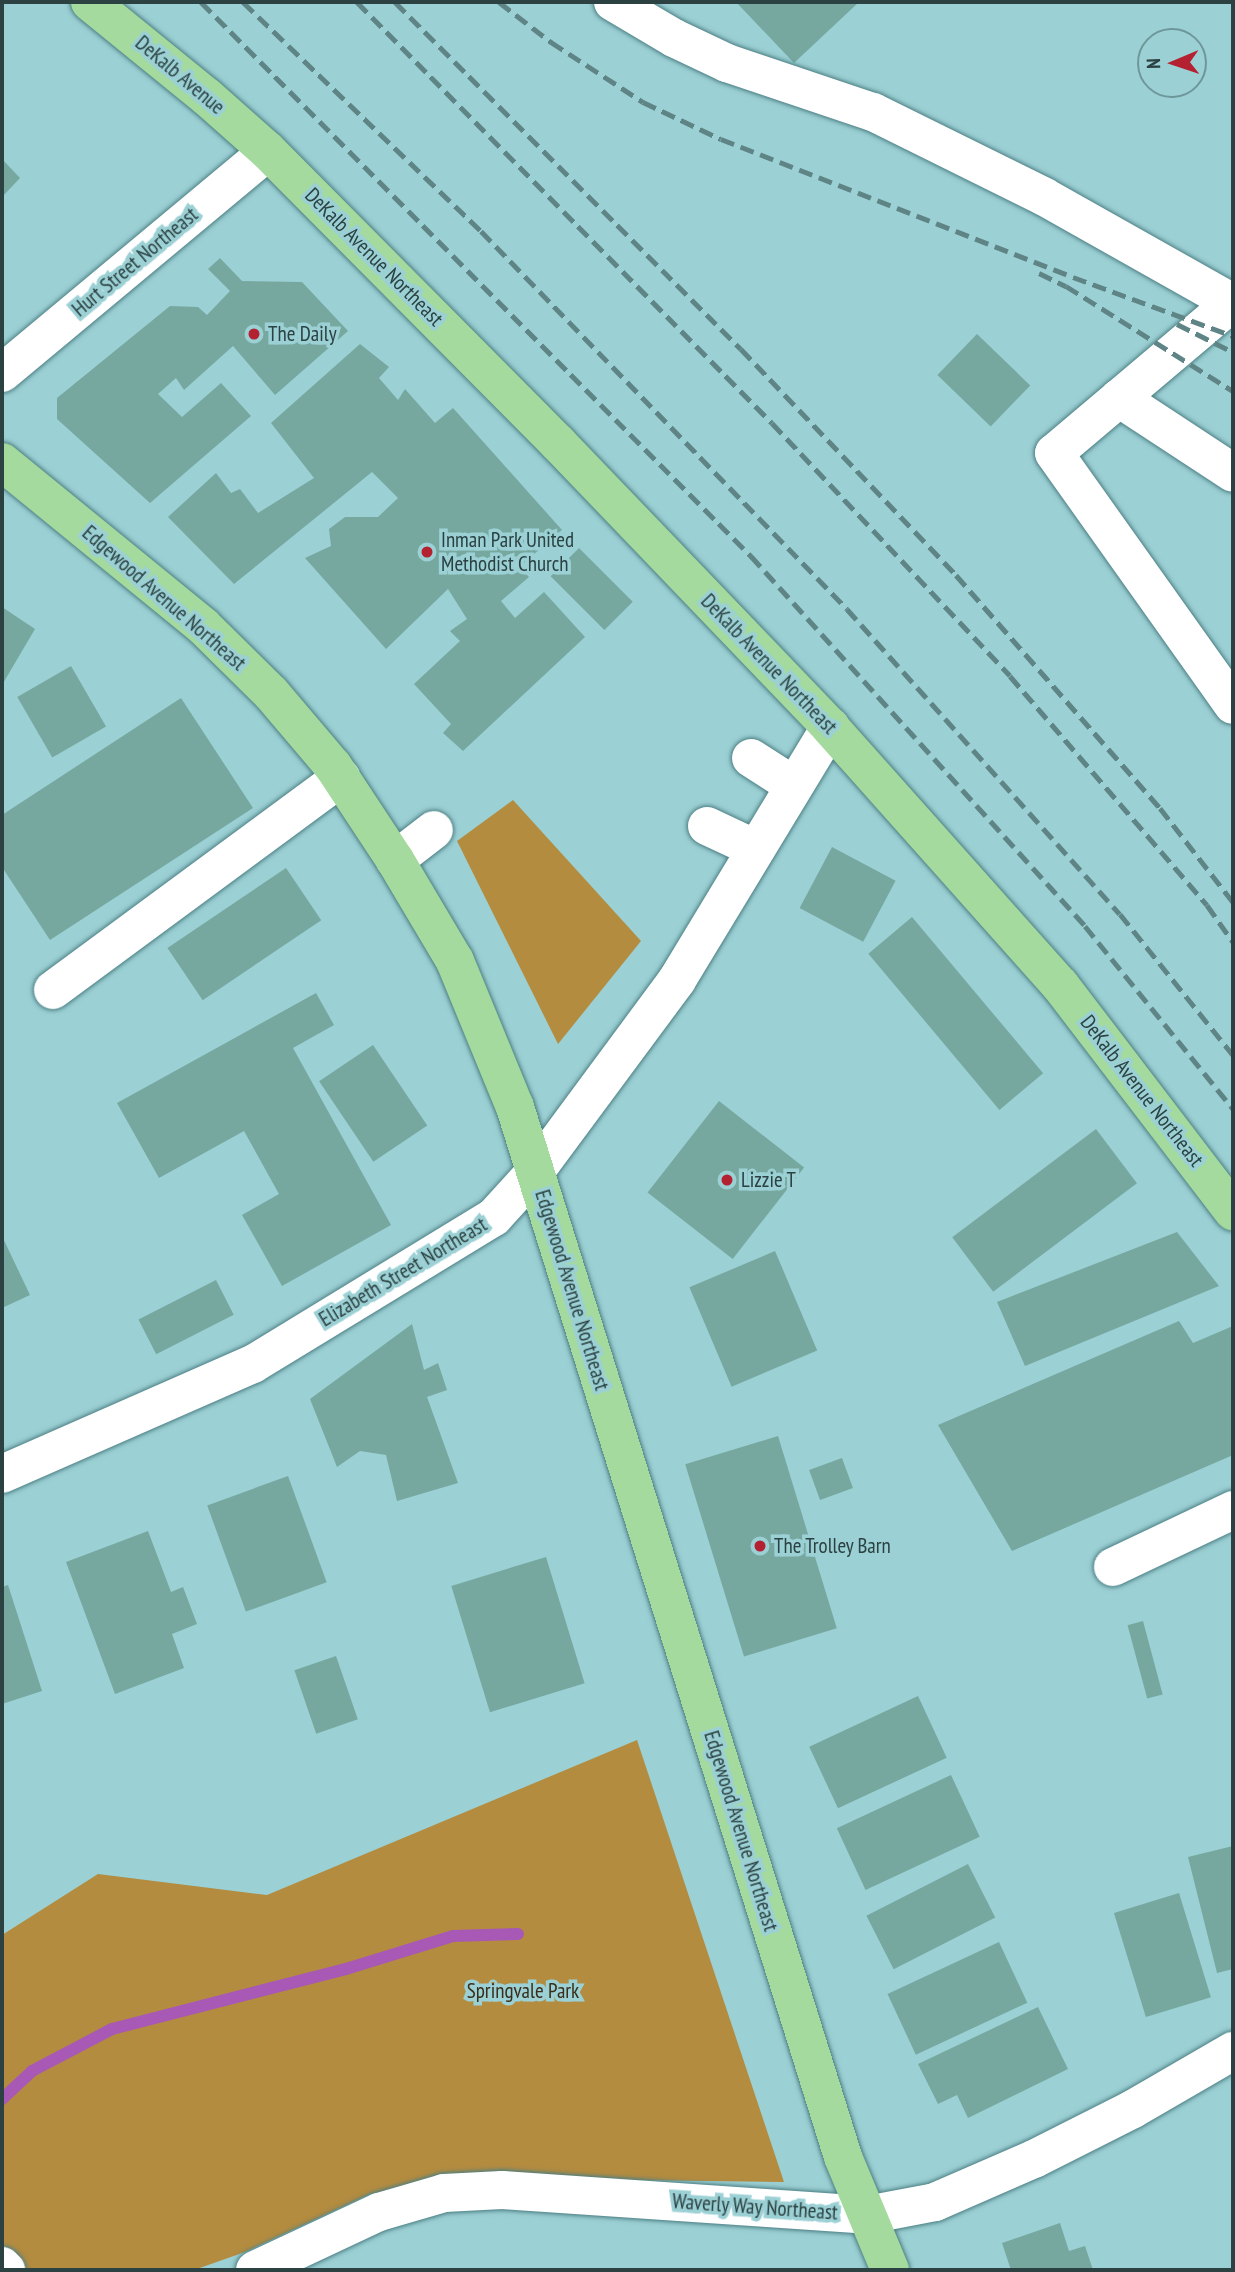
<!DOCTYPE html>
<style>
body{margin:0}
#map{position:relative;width:1235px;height:2272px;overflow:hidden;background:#9bd0d4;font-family:"PT Sans Narrow",sans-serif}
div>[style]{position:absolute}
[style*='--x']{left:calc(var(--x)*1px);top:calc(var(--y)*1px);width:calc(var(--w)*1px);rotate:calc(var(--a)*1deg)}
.green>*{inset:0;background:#b48c3f}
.stream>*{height:12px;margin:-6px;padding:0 6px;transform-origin:6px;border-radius:6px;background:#a759b5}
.building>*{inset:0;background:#76a89f;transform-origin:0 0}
.roads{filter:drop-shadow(0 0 2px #4c7f83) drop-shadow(0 0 2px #4c7f83)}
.minor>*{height:38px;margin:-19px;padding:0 19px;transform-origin:19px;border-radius:19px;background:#fff}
.major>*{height:38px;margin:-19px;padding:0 19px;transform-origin:19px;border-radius:19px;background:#a4da9e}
.rail>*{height:5px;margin-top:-2.5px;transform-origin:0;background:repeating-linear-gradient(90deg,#5f8486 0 14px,transparent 0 21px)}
.dots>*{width:19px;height:19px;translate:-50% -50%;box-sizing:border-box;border:4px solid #9bd0d4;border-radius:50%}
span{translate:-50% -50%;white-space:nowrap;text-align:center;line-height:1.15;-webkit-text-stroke:7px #9bd0d4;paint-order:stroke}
.street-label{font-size:21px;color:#2b4142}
.poi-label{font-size:21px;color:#2b4142}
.left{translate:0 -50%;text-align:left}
.park-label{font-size:21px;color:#392e19}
.frame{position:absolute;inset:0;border:4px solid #2b4142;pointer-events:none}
.north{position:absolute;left:1137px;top:28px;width:70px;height:70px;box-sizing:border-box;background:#9bd0d4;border:2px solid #6e979a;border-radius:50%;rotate:268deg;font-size:19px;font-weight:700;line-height:28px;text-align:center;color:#2b4142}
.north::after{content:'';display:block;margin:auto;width:24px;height:32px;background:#b42232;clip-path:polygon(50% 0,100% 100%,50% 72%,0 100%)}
</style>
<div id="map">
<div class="green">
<div style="clip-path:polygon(513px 800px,641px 941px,558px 1044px,457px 841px)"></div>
<div style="clip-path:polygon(637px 1740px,784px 2182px,462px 2178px,370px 2194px,245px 2252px,194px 2270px,2px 2270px,2px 1935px,98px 1874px,267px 1895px)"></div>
</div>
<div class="stream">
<div style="--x:2;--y:2099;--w:41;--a:-43"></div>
<div style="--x:32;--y:2071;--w:90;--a:-27.7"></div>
<div style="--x:112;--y:2029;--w:242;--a:-14.4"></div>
<div style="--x:346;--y:1969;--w:112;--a:-17.1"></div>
<div style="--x:453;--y:1936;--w:65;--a:-1.8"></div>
</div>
<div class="building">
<div style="clip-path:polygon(736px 2px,859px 2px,794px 63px)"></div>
<div style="clip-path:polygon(2px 159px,20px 178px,2px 197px)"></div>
<div style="clip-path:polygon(220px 258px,242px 281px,302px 282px,348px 331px,275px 395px,233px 346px,184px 390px,176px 378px,158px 394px,182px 417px,221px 383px,251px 416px,150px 503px,57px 419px,57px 398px,170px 306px,198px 307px,207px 315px,230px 291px,208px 269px)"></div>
<div style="left:977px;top:334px;width:74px;height:57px;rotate:44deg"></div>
<div style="clip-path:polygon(360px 344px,389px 367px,379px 378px,398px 400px,405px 389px,435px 423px,453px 408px,562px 530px,519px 567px,529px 577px,501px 601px,515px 618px,544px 592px,585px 637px,463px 751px,443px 733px,451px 724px,414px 684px,460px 641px,450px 631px,467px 619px,448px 589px,386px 649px,305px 558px,331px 546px,329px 529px,345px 517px,378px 517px,398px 498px,372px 472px,234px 584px,168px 517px,216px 473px,231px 493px,240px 489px,258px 513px,314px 478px,271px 423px)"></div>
<div style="left:579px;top:548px;width:76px;height:40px;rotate:45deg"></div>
<div style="clip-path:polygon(2px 607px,35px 629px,2px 685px)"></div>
<div style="left:71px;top:666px;width:70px;height:62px;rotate:60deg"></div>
<div style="clip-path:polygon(181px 698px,253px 808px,50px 940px,2px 867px,2px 815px)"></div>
<div style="left:832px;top:847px;width:72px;height:69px;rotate:28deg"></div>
<div style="left:286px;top:868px;width:63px;height:143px;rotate:56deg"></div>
<div style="left:912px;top:917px;width:204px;height:57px;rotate:50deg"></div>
<div style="clip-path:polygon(316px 993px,334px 1025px,293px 1048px,391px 1225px,282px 1286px,242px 1215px,279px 1194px,244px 1131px,159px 1178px,117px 1103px)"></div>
<div style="left:373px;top:1045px;width:97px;height:65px;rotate:56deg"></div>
<div style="left:719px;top:1101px;width:108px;height:116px;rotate:38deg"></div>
<div style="left:1096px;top:1129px;width:68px;height:180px;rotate:53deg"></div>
<div style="clip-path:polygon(1177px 1232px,1219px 1286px,1025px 1366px,997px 1302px)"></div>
<div style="clip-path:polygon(2px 1236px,30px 1295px,2px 1308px)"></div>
<div style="left:775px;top:1251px;width:108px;height:93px;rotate:67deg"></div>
<div style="left:216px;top:1280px;width:39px;height:87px;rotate:63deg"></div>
<div style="clip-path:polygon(1179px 1321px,1193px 1343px,1233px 1326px,1233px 1455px,1012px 1551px,938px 1425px)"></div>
<div style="clip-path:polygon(412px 1324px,424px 1370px,438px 1363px,447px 1390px,427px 1397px,458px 1483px,397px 1501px,386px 1455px,360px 1451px,337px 1467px,310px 1399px)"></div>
<div style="left:778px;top:1436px;width:201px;height:97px;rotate:73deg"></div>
<div style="left:842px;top:1458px;width:32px;height:35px;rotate:70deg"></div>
<div style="left:288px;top:1476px;width:113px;height:86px;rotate:70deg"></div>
<div style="clip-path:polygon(148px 1531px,171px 1592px,183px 1587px,197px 1624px,172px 1634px,184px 1668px,115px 1694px,66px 1562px)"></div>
<div style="left:546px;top:1557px;width:132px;height:99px;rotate:73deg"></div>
<div style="clip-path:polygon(8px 1585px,42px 1691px,2px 1704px,2px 1587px)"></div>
<div style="left:1143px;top:1621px;width:76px;height:16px;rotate:75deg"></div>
<div style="left:336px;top:1656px;width:67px;height:44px;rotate:71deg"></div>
<div style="left:918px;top:1696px;width:68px;height:120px;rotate:65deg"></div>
<div style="left:951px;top:1775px;width:68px;height:126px;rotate:65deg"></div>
<div style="clip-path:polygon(1233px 1846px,1233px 1969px,1217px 1973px,1188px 1857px)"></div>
<div style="left:968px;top:1864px;width:60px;height:114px;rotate:63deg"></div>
<div style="left:1179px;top:1893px;width:109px;height:68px;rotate:73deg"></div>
<div style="left:999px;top:1942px;width:67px;height:123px;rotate:65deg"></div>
<div style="clip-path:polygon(1038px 2007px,1068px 2069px,968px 2118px,957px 2095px,938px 2104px,918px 2064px)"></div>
<div style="clip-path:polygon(1060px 2223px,1069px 2251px,1085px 2246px,1093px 2270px,1011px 2270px,1002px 2243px)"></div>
</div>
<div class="roads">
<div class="minor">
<div style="--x:613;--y:2;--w:71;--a:30.5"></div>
<div style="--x:674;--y:38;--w:59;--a:25.3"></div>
<div style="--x:727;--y:63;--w:154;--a:18.6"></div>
<div style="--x:873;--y:112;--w:190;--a:26.3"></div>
<div style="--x:1043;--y:196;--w:218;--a:29.4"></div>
<div style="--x:1233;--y:302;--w:234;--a:139.8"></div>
<div style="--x:1054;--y:453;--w:309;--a:54.6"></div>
<div style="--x:2;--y:373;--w:346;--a:-39.8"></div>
<div style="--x:1119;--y:398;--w:136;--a:33.3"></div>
<div style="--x:751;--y:758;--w:50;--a:32.7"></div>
<div style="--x:707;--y:826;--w:54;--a:25.1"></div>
<div style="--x:395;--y:860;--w:49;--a:-37.6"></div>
<div style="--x:53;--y:990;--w:358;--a:-36.4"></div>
<div style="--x:2;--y:1474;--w:274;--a:-23.7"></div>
<div style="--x:253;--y:1364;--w:282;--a:-31.4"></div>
<div style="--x:494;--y:1217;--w:61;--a:-47.7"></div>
<div style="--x:535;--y:1172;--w:239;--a:-53.5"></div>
<div style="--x:677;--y:980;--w:296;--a:-58.8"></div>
<div style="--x:1113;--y:1567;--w:133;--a:-25.4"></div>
<div style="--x:2;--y:2266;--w:6;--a:45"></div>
<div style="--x:255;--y:2270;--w:137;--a:-25.1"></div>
<div style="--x:379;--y:2212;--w:68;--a:-16.3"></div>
<div style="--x:444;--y:2193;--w:58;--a:-3"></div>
<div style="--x:502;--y:2190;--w:366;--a:3.9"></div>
<div style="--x:867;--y:2215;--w:69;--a:-10.8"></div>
<div style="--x:935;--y:2202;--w:108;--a:-23.5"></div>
<div style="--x:1034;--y:2159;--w:111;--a:-26.8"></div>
<div style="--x:1133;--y:2109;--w:116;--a:-30.1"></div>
</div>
<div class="major">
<div style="--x:90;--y:2;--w:151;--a:39.1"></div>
<div style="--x:207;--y:97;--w:81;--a:41.5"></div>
<div style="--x:268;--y:151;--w:412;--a:45.2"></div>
<div style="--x:558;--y:443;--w:393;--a:46.2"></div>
<div style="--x:830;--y:727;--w:346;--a:48.3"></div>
<div style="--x:1060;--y:985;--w:285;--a:52.6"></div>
<div style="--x:2;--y:462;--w:259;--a:39.2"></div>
<div style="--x:203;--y:626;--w:95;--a:44.6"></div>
<div style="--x:271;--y:693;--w:96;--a:49.7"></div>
<div style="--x:333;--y:766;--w:113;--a:56.6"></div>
<div style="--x:395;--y:860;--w:117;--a:59.3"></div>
<div style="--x:455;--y:961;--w:158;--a:67.7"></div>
<div style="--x:515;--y:1107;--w:1100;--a:72.65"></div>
<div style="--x:843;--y:2157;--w:122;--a:67.4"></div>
</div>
</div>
<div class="rail">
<div style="--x:201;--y:2;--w:781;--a:45.21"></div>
<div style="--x:751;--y:556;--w:498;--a:47.9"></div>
<div style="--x:1085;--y:926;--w:235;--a:51"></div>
<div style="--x:243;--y:2;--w:330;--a:43.9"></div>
<div style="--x:481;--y:231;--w:526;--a:45.92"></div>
<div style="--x:847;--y:609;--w:409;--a:48.2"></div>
<div style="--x:1120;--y:914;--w:181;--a:51.3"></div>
<div style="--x:357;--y:2;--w:591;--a:45.41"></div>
<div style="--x:772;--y:423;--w:347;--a:46.7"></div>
<div style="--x:1010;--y:676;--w:302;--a:49.3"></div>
<div style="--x:1207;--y:905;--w:45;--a:54.9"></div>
<div style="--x:395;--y:2;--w:490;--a:45.1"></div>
<div style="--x:741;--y:349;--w:312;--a:46.4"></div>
<div style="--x:956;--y:575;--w:310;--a:48.8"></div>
<div style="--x:1160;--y:808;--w:119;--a:52.2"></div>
<div style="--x:499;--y:2;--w:66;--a:37.6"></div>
<div style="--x:551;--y:42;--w:110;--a:33.1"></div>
<div style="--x:643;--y:102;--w:86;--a:25.4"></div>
<div style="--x:721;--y:139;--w:378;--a:21.4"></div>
<div style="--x:1073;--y:277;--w:171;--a:20.2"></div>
<div style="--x:1039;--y:273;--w:30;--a:26"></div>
<div style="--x:1066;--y:286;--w:197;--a:32.2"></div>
<div style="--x:1177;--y:324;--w:63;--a:26.6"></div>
</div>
<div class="dots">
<div style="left:254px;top:334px;background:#b42232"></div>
<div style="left:427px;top:552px;background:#b42232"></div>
<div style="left:727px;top:1180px;background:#b42232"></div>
<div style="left:760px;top:1546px;background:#b42232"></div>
</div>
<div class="street-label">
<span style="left:180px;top:75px;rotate:40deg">DeKalb Avenue</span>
<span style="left:374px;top:257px;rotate:45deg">DeKalb Avenue Northeast</span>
<span style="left:135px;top:262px;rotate:-40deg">Hurt Street Northeast</span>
<span style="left:164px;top:598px;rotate:41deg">Edgewood Avenue Northeast</span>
<span style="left:769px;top:664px;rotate:46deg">DeKalb Avenue Northeast</span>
<span style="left:1142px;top:1091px;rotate:52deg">DeKalb Avenue Northeast</span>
<span style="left:403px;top:1272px;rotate:-31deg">Elizabeth Street Northeast</span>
<span style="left:572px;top:1290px;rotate:73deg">Edgewood Avenue Northeast</span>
<span style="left:741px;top:1831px;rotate:73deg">Edgewood Avenue Northeast</span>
<span style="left:755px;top:2207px;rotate:4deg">Waverly Way Northeast</span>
</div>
<div class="poi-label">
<span class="left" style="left:268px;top:334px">The Daily</span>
<span class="left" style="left:441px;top:552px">Inman Park United<br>Methodist Church</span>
<span class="left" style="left:741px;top:1180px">Lizzie T</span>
<span class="left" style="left:774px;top:1546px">The Trolley Barn</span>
</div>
<div class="park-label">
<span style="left:523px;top:1991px">Springvale Park</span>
</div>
<div class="frame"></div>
<div class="north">N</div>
</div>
